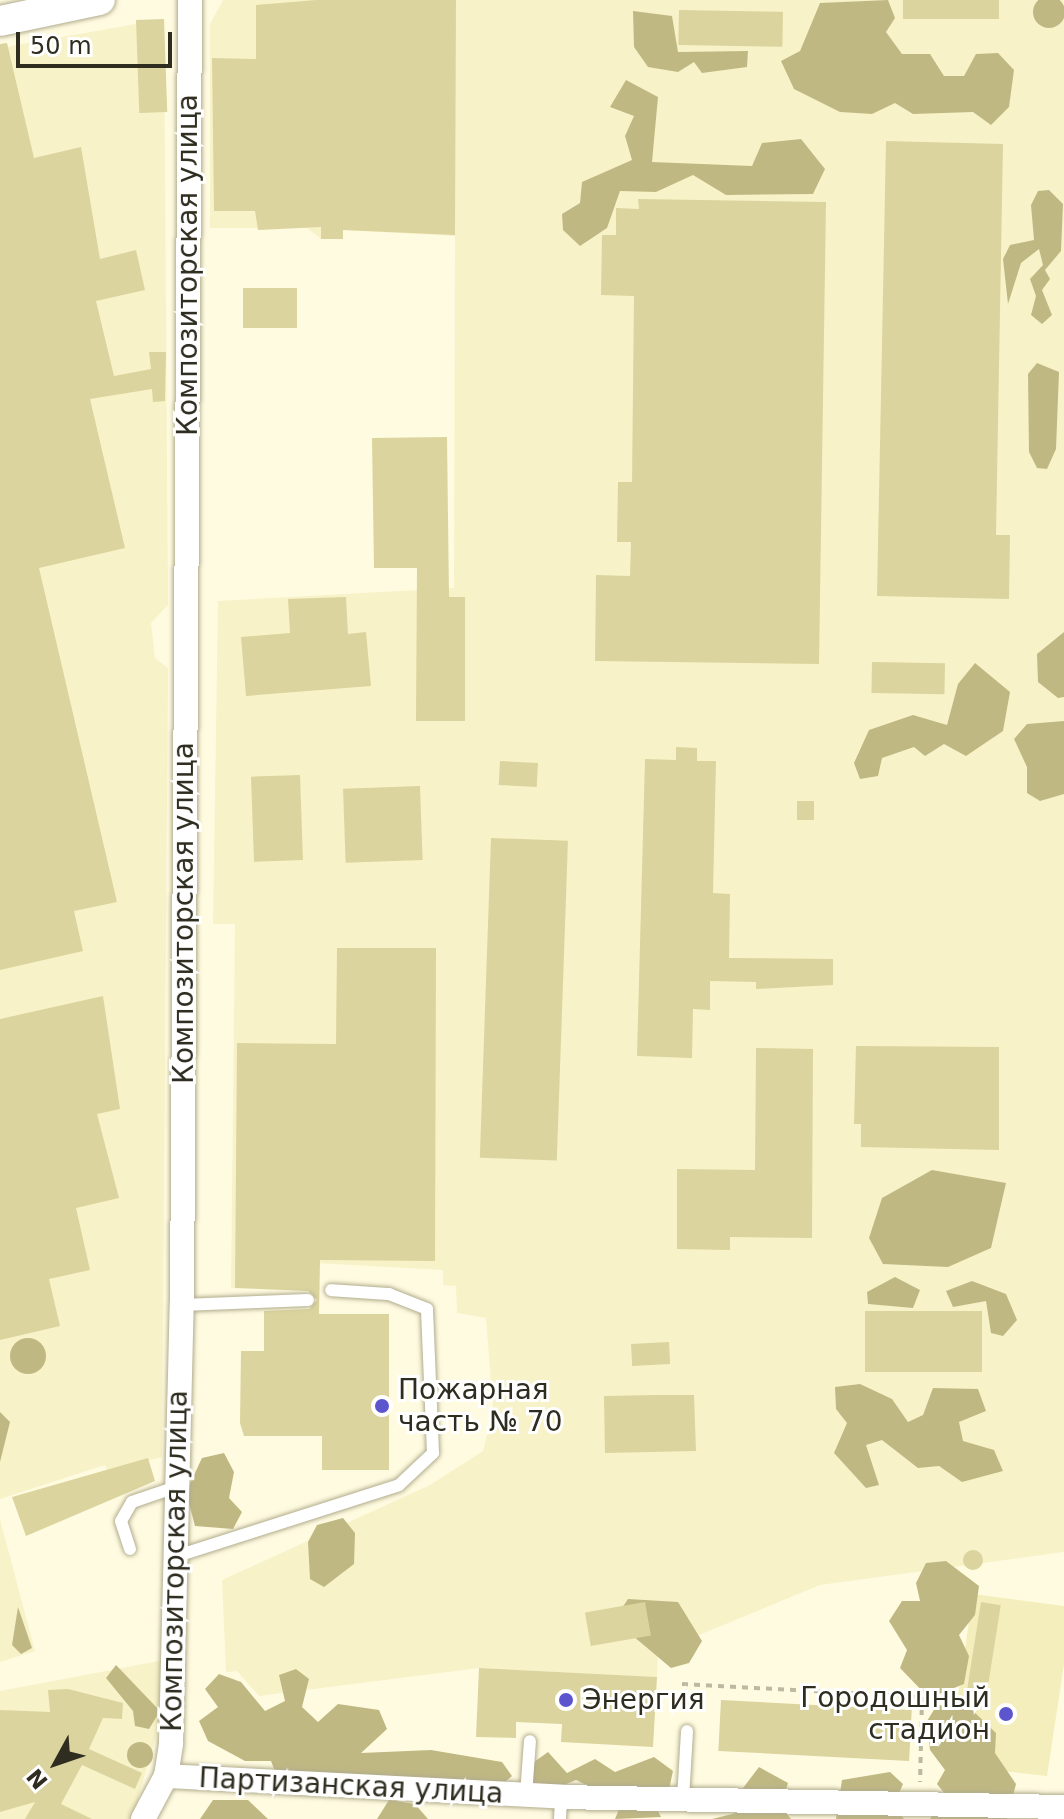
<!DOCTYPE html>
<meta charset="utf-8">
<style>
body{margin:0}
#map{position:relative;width:1064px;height:1819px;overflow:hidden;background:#fffbe0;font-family:"DejaVu Sans",sans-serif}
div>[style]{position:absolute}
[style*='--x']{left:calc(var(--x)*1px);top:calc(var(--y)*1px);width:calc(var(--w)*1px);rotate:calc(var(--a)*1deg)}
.built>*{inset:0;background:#f8f2c9}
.green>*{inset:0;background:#f4eebd}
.forest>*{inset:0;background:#c0b883}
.round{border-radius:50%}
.building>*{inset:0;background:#dbd49e;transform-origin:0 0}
.path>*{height:4px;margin-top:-2px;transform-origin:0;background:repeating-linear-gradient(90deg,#bcb9a2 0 6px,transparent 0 12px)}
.roads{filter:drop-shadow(0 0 2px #b1ac8d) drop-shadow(0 0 2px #b1ac8d)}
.service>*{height:12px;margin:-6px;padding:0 6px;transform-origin:6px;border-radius:6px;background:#fff}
.minor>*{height:24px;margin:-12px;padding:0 12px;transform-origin:12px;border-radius:12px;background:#fff}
.tertiary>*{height:30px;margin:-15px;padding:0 15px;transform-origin:15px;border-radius:15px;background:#fff}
.dots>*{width:22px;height:22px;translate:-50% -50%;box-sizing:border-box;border:4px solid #fff;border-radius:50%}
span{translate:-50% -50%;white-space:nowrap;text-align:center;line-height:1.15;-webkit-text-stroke:6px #fff;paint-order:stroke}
.street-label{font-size:28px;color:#2f2d20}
.poi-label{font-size:28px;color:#2f2d20}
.left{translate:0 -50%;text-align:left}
.right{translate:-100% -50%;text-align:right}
.north{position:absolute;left:16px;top:1723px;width:80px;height:80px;-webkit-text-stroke:6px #fff;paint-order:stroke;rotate:230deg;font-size:22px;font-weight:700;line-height:32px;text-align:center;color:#2f2d20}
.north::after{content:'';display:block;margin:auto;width:28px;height:36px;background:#2f2d20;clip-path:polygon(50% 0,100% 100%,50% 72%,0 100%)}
.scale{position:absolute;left:16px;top:32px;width:156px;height:36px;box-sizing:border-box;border:4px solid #2f2d20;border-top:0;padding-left:10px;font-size:24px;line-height:28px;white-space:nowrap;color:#2f2d20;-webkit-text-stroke:6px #fff;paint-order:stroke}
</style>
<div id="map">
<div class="built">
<div style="clip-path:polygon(223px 0,1064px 0,1064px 1552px,820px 1585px,658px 1652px,657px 1677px,479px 1668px,259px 1696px,237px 1671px,226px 1672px,222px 1580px,430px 1485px,483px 1451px,493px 1410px,486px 1318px,457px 1313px,456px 1286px,443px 1285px,443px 1270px,315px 1263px,320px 1289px,231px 1288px,235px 924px,213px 924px,218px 601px,454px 588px,455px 236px,343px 230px,343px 239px,321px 239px,307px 228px,210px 228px,210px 24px)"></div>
<div style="clip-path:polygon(164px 19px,168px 605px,151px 623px,155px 658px,168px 668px,162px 1457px,108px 1471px,105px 1465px,0 1499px,0 48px)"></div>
<div style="clip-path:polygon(0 1519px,35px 1651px,0 1662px)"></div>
<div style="clip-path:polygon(164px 1660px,163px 1712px,132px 1819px,0 1819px,0 1691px)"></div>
</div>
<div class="green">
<div style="clip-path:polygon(973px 1594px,1064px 1606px,1064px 1664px,1047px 1776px,948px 1765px)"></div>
</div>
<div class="forest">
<div class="round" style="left:1033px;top:-4px;width:32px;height:32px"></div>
<div style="clip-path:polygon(888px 0,895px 18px,886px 32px,902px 54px,930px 54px,944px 76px,964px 76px,976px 54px,998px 53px,1014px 70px,1009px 107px,991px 125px,973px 112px,913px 114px,895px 103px,872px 114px,840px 112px,794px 89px,781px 61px,800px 51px,820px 3px)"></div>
<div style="clip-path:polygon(633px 11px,672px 16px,678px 52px,748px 51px,747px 67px,702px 73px,694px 62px,678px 72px,648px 67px,634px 47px)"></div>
<div style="clip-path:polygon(626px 80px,658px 97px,652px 162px,752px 166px,762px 143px,801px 139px,825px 169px,813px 194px,726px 195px,693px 175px,656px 192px,620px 191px,607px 228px,580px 246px,563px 230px,562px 214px,580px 203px,582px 182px,632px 160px,625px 136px,634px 116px,610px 107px)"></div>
<div style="clip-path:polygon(1049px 190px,1063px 204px,1061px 251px,1045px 270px,1050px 279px,1042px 290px,1052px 315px,1042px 324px,1031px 315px,1036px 296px,1030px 279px,1043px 265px,1039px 249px,1021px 263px,1008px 304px,1003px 259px,1010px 245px,1034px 240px,1031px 205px,1038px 191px)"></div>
<div style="clip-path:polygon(1037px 363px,1059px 372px,1056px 449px,1047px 469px,1037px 468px,1029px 452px,1028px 374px)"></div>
<div style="clip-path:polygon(1064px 632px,1064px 697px,1058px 698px,1038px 682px,1037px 654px)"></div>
<div style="clip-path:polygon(975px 663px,1010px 692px,1003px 731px,966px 756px,944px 744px,925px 756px,914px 747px,882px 758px,878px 776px,860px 779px,854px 763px,869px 730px,913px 715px,947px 725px,958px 684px)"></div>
<div style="clip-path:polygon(1064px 721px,1064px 794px,1040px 801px,1027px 793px,1027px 767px,1014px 739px,1027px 724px)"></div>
<div style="clip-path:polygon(932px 1170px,1006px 1183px,991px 1248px,948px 1267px,883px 1264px,869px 1238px,882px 1198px)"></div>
<div style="clip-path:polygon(895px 1277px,920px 1290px,913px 1308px,868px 1304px,867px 1292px)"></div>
<div style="clip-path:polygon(972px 1281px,1006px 1294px,1017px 1320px,1003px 1336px,991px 1333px,986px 1301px,953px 1307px,946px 1291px)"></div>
<div class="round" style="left:10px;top:1338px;width:36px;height:36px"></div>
<div style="clip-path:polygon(860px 1384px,892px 1399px,908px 1422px,923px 1415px,933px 1388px,978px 1389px,986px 1411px,959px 1422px,963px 1441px,994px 1450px,1003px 1471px,962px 1482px,939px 1466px,918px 1468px,882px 1440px,866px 1445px,879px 1485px,866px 1488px,834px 1453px,847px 1423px,836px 1409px,835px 1387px)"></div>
<div style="clip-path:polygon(0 1412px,10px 1422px,0 1462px)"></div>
<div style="clip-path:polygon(224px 1453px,234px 1472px,229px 1498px,242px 1512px,233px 1529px,195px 1526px,186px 1492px,202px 1458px)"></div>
<div style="clip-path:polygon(343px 1518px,355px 1533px,354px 1564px,324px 1587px,310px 1579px,308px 1542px,317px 1525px)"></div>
<div style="clip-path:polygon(946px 1561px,979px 1586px,975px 1615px,959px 1635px,969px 1656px,964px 1684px,929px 1698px,900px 1668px,907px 1650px,889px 1621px,902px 1601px,920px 1601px,916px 1583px,926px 1563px)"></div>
<div style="clip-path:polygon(628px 1599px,678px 1602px,702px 1641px,689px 1663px,671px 1668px,614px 1620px)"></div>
<div style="clip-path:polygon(18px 1607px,32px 1648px,21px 1654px,12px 1645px)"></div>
<div style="clip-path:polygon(116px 1665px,160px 1711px,149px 1729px,135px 1726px,133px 1711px,106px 1678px)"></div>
<div style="clip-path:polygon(296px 1669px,309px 1679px,302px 1707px,318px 1722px,338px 1704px,379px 1710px,387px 1729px,361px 1753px,431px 1750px,502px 1762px,512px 1776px,499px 1787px,281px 1787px,271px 1761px,245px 1761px,208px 1741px,199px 1721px,218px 1707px,205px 1689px,219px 1674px,241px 1682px,265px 1711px,285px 1701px,279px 1675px)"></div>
<div style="clip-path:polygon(937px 1705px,970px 1708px,996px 1733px,995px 1753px,1016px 1784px,1007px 1819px,930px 1819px,945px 1794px,937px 1784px,945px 1770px,930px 1750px,927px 1721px)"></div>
<div class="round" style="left:127px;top:1742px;width:26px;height:26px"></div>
<div style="clip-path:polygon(548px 1752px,567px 1773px,595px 1759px,615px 1772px,654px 1757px,673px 1771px,668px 1794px,650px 1796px,661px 1817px,615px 1819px,622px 1802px,576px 1780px,549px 1791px,532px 1787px,534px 1762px)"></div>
<div style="clip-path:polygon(759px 1767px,788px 1783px,781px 1807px,791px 1819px,712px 1819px,740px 1812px,740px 1792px)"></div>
<div style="clip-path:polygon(890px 1772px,903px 1784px,893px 1807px,904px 1819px,836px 1819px,842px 1780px)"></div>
<div style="clip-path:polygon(213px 1800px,248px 1800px,268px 1819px,200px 1819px)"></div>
<div style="clip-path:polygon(389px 1800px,415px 1804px,428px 1819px,377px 1819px)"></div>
</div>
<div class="building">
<div style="clip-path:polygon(316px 0,456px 0,455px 235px,343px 230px,343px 239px,321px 239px,321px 227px,258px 230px,255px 211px,214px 211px,212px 58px,256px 59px,256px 5px)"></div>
<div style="left:903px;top:0;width:96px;height:19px"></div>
<div style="left:679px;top:10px;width:104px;height:35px;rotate:1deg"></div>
<div style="left:164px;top:19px;width:93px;height:28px;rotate:88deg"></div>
<div style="clip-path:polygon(7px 43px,34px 158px,81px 147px,100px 259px,136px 250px,145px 290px,96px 301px,114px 376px,151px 369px,149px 352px,166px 352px,165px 401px,153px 402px,152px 389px,90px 399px,125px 548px,39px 568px,117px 902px,74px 911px,83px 951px,0 970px,0 44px)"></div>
<div style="clip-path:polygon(886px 141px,1003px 144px,996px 535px,1010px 535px,1009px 599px,877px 596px)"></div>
<div style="clip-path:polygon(638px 199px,826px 202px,819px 664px,595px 661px,596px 575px,630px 576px,631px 542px,617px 542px,618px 482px,632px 482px,634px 296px,601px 295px,602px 235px,616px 235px,616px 208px,639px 209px)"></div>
<div style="left:243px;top:288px;width:54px;height:40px"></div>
<div style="clip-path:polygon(447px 437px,449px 597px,465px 597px,465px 721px,416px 721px,417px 568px,374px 568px,372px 438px)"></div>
<div style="clip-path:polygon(346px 597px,348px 634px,366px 632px,371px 686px,246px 696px,241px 637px,290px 633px,288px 599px)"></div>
<div style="left:872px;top:662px;width:73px;height:31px;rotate:1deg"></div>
<div style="clip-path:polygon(676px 747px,697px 748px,697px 761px,716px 761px,713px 893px,730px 894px,729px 958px,833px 959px,833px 985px,756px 989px,756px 982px,710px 981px,710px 1010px,693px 1009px,692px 1058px,637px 1056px,645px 759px,676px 760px)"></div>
<div style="left:500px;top:761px;width:38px;height:24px;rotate:3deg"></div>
<div style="left:300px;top:775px;width:85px;height:49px;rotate:88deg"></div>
<div style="left:420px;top:786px;width:74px;height:77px;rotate:88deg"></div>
<div style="left:797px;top:801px;width:17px;height:19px"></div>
<div style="left:491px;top:838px;width:77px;height:320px;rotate:2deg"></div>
<div style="clip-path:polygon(337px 948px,436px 948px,435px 1261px,320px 1260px,319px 1314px,389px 1314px,389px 1470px,322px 1470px,322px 1436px,244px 1436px,240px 1423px,241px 1351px,264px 1351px,264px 1311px,309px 1309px,317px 1300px,308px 1291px,235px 1288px,237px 1043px,336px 1044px)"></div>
<div style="clip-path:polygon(103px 996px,120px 1109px,97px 1114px,119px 1198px,76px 1208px,90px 1270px,49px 1279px,60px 1326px,0 1340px,0 1019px)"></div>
<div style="clip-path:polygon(856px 1046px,999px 1047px,999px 1150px,861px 1147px,861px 1124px,854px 1124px)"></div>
<div style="clip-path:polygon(756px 1048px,813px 1049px,812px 1238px,730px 1237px,730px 1250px,677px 1249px,677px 1169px,755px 1170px)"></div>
<div style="left:865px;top:1311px;width:117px;height:61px"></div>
<div style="left:669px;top:1342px;width:22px;height:38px;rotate:87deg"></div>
<div style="clip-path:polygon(656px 1395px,694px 1395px,696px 1451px,605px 1453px,604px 1396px)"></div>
<div style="clip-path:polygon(148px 1458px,155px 1481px,26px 1536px,12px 1497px)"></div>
<div class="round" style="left:963px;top:1550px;width:20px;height:20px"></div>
<div style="left:645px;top:1602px;width:34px;height:61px;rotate:80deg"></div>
<div style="left:981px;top:1602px;width:20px;height:102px;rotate:9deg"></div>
<div style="clip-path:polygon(479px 1668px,657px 1677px,653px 1747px,561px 1742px,562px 1724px,516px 1722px,516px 1738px,476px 1737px)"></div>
<div style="clip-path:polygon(68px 1689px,123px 1703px,122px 1719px,103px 1718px,89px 1749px,142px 1773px,135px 1789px,82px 1765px,61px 1804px,92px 1819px,25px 1819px,35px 1802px,0 1812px,0 1710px,50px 1712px,48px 1690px)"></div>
<div style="left:721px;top:1700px;width:191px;height:51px;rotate:3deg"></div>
</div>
<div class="path">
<div style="--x:682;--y:1684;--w:240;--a:3.1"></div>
<div style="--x:922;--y:1697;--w:85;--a:91.3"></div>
</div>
<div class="roads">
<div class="service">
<div style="--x:182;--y:1305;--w:126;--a:-2.3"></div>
<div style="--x:130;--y:1549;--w:29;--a:-108"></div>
<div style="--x:121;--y:1521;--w:22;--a:-60"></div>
<div style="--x:132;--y:1502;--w:46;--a:-18.8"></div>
<div style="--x:174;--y:1557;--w:236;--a:-17.7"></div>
<div style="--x:399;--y:1485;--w:47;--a:-43.3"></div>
<div style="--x:433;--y:1453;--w:144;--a:-92.4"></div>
<div style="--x:427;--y:1309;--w:41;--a:-158.5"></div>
<div style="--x:389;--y:1294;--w:58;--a:-176.1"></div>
<div style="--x:526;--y:1795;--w:54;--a:-85.8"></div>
<div style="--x:683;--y:1799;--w:68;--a:-86.6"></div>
<div style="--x:560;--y:1819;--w:22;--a:-87"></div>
</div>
<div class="minor">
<div style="--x:166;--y:1776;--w:396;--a:3"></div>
<div style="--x:561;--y:1797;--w:503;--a:1.14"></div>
<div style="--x:143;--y:1819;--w:49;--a:-61.9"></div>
<div style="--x:166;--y:1776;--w:33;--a:-81"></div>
<div style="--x:171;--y:1743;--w:438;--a:-88.6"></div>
<div style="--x:182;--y:1305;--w:1305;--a:-89.65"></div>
</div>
<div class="tertiary">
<div style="--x:0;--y:21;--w:102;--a:-11.9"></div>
</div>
</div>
<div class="dots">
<div style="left:382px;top:1406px;background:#5d55ce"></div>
<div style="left:566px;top:1700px;background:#5d55ce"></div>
<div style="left:1006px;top:1714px;background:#5d55ce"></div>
</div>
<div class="street-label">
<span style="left:188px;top:265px;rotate:-90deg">Композиторская улица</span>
<span style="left:184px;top:913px;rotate:-90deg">Композиторская улица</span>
<span style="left:175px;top:1561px;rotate:-89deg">Композиторская улица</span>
<span style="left:351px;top:1786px;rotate:3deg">Партизанская улица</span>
</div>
<div class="poi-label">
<span class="left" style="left:398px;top:1406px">Пожарная<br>часть № 70</span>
<span class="right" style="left:990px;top:1714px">Городошный<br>стадион</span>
<span class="left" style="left:582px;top:1700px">Энергия</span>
</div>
<div class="north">N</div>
<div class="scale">50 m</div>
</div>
